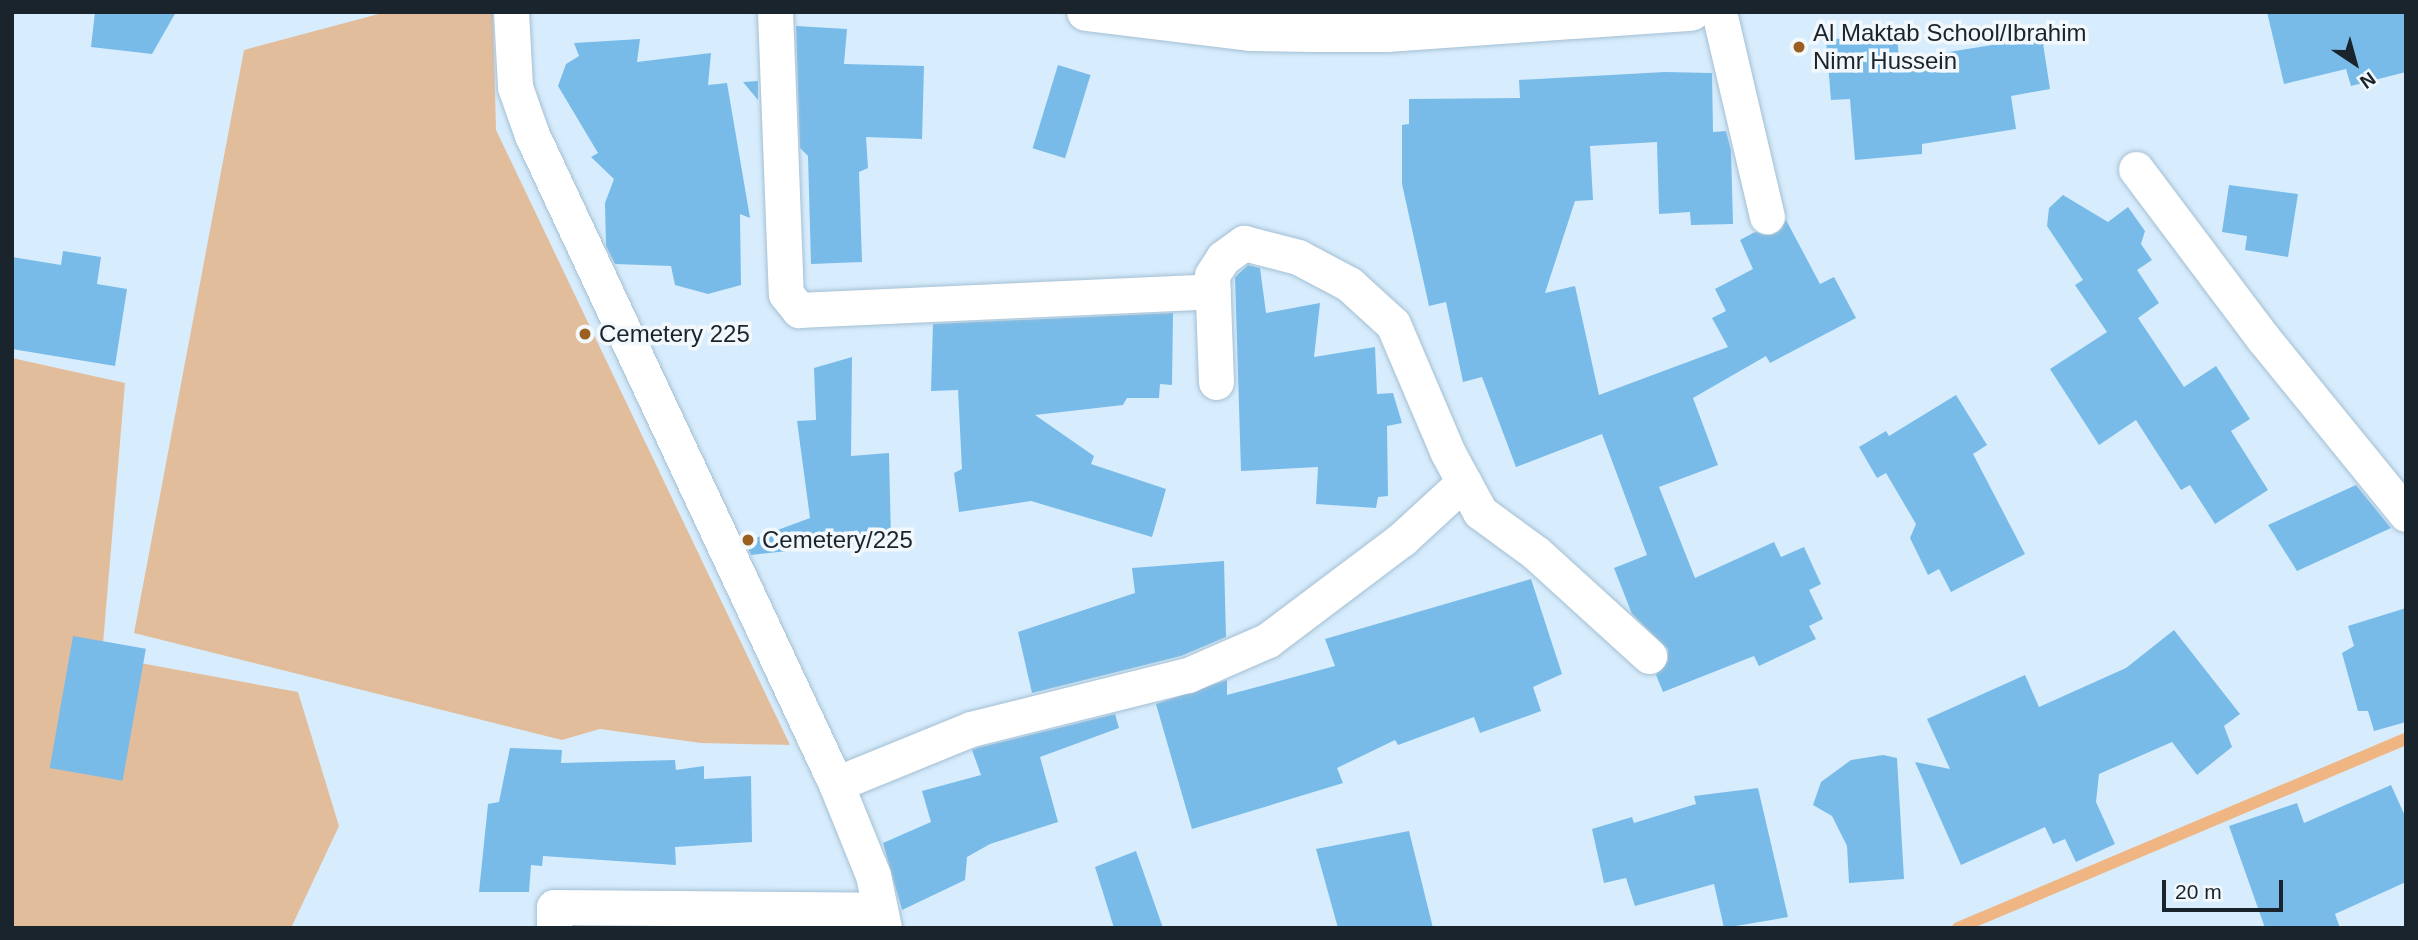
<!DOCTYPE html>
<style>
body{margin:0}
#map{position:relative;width:2418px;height:940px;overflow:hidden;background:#d7edfd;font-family:Arial,sans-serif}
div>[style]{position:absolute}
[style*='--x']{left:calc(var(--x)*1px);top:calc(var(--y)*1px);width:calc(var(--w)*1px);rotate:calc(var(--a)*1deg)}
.green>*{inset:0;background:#e2bd9c}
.stream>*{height:12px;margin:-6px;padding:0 6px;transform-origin:6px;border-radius:6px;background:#efb582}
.building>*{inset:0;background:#78bbe8;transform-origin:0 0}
.roads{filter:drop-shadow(0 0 2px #a4bfd3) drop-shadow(0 0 2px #a4bfd3)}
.minor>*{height:35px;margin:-17.5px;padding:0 17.5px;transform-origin:17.5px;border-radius:17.5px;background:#fff}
.secondary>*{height:38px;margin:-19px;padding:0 19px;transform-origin:19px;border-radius:19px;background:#fff}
.dots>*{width:19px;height:19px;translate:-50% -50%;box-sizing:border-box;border:4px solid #f2f8fc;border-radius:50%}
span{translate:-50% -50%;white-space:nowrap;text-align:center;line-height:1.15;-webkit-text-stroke:7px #f2f8fc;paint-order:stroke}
.poi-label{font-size:24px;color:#1a242c}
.left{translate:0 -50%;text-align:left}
.frame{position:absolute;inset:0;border:14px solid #1a242c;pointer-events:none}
.north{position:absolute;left:2320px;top:28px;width:70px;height:70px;-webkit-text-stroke:5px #f2f8fc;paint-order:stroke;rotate:144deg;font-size:19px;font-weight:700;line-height:28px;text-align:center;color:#1a242c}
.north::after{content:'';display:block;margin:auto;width:24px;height:32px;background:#1a242c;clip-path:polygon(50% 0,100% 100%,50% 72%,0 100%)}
.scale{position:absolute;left:2162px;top:880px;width:121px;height:32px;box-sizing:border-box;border:4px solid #1a242c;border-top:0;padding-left:9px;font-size:21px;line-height:24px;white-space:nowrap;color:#1a242c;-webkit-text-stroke:5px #f2f8fc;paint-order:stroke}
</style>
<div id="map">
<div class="green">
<div style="clip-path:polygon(386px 12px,493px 12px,496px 130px,790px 745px,701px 743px,600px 729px,562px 740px,134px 633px,244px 50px)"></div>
<div style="clip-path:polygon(12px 358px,125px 383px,102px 656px,298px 692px,339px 826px,291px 928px,12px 928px)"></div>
</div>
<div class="stream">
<div style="--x:1958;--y:928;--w:486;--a:-22.9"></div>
</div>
<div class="building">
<div style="clip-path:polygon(95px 12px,176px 12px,152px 54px,91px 47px)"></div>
<div style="clip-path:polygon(2267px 12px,2406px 12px,2406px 72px,2351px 86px,2346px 69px,2284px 84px)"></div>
<div style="clip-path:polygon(796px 26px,847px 29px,844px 64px,924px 66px,922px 139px,866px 137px,868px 168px,859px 172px,862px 262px,811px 264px,808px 156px,800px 148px)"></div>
<div style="clip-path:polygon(1897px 33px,1899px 60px,2042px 37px,2050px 89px,2011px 96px,2016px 129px,1922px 144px,1922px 154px,1855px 160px,1850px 99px,1831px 100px,1826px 40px)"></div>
<div style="clip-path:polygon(640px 39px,637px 62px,711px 53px,708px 85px,727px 83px,750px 218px,740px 214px,741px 285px,708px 294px,675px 285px,671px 266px,615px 264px,606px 246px,605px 203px,614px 179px,591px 157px,598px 153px,558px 86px,566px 64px,579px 56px,574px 43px)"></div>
<div style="left:1058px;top:65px;width:34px;height:87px;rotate:17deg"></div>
<div style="clip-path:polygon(1665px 72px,1712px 73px,1713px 132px,1726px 131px,1731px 150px,1733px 224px,1691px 225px,1690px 212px,1659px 214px,1657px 142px,1590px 146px,1593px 200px,1575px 201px,1545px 293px,1575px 286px,1599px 395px,1728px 347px,1712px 318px,1726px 311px,1715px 289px,1753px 269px,1740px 240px,1755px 232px,1772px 235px,1786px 220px,1820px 284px,1834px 277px,1856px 318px,1770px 363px,1766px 356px,1693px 398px,1718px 465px,1659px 487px,1695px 578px,1774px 542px,1781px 557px,1804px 547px,1821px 584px,1809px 590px,1823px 619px,1809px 626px,1816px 639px,1759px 666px,1754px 656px,1663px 692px,1656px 675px,1668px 661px,1668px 649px,1632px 614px,1614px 568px,1647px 555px,1602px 434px,1516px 467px,1482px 377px,1463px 382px,1446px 302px,1429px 306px,1402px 184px,1402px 125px,1409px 124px,1409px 99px,1520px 98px,1519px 80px)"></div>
<div style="clip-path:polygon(758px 81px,758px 100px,743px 82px)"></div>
<div style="clip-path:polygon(2229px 185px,2298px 194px,2288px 257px,2245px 250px,2247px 236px,2222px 232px)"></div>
<div style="clip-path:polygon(2063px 195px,2108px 222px,2128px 207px,2145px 231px,2141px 244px,2152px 260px,2137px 270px,2159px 303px,2138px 318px,2184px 387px,2216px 366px,2250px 419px,2231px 431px,2268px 490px,2215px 524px,2190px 485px,2181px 490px,2136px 420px,2099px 445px,2050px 369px,2107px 332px,2075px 285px,2083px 280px,2047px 226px,2049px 208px)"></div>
<div style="clip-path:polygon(63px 251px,101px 257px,97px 284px,127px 289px,115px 366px,12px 349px,12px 257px,61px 265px)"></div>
<div style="clip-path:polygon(1248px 265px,1260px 268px,1266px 313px,1320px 303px,1314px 357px,1375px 347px,1377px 394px,1393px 393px,1402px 423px,1387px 426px,1388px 496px,1378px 497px,1376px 508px,1316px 504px,1318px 467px,1241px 471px,1235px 277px)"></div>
<div style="clip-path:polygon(1173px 313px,1172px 385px,1160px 384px,1159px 398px,1127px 398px,1123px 405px,1035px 415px,1094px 456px,1091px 464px,1166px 489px,1152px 537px,1031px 501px,959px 512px,954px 473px,962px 469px,958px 390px,931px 391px,933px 324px)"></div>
<div style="clip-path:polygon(852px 357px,851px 456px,889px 453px,891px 540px,751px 555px,745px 542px,810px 518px,797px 421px,816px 420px,814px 368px)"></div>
<div style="clip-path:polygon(1956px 395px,1987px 445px,1973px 454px,2025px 554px,1951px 592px,1939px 569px,1928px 575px,1910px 538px,1916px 524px,1886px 473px,1877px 478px,1859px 447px,1886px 431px,1889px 436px)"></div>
<div style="clip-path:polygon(2356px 485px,2391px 528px,2297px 571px,2268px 525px)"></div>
<div style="clip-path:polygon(1224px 561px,1226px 637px,1181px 656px,1032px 693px,1018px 632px,1135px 593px,1132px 568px)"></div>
<div style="clip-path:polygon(1531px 579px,1562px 674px,1533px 687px,1541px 711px,1480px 733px,1474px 717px,1398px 745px,1395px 740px,1337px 768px,1343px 783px,1192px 829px,1156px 704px,1227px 680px,1227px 695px,1335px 666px,1325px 639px)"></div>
<div style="clip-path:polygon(2406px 608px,2406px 722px,2374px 731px,2368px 711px,2358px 711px,2342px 653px,2354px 646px,2348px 626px)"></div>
<div style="clip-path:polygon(2174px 630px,2240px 714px,2224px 726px,2232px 747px,2197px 775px,2172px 742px,2099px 774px,2096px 802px,2115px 844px,2076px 862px,2065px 839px,2053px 844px,2045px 827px,1961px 865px,1915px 762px,1950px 769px,1927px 719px,2025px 675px,2039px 707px,2126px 668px)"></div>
<div style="left:73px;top:636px;width:74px;height:134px;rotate:10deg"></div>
<div style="clip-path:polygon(1115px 714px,1119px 728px,1040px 757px,1058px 822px,990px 844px,967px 857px,965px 880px,902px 910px,883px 843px,931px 822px,922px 791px,981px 775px,972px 750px,977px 748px)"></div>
<div style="clip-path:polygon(510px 748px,562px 750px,561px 763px,675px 760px,676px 770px,704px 766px,704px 779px,751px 776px,752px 842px,675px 847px,676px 865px,543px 856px,542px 866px,531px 865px,529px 892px,479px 892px,488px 804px,499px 802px)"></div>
<div style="clip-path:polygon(1883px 755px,1897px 758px,1904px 879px,1849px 883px,1847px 846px,1832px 816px,1813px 805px,1821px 782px,1851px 760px)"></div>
<div style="clip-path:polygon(2391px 785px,2406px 818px,2406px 882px,2335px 914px,2340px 928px,2265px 928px,2229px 826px,2297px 803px,2304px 823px)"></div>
<div style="clip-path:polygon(1758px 788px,1788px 917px,1724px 928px,1714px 884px,1635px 906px,1626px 878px,1604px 883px,1592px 829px,1632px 817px,1634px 823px,1696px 804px,1694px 796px)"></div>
<div style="clip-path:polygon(1409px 831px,1433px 928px,1338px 928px,1316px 849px)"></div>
<div style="clip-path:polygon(1136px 851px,1163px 928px,1114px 928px,1095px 867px)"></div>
</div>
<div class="roads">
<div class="minor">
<div style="--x:511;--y:12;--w:75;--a:86.9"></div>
<div style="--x:515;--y:87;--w:51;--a:70.5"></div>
<div style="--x:532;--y:135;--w:717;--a:64.9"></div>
<div style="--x:836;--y:784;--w:98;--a:67.9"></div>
<div style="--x:873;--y:875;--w:54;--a:78.3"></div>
<div style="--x:775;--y:12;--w:282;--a:87.8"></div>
<div style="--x:786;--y:294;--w:21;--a:51"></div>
<div style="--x:799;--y:310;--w:414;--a:-2.6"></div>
<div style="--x:1719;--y:12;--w:210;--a:76.8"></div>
<div style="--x:2136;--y:169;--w:211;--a:53.1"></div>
<div style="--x:2263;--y:338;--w:227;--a:50.9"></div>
<div style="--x:1216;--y:382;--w:107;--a:-92.1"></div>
<div style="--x:1212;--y:275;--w:20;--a:-57"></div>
<div style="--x:1223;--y:258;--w:26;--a:-36"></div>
<div style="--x:1244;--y:243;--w:56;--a:14.5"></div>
<div style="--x:1298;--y:257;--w:58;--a:27.9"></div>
<div style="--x:1349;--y:284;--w:59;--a:42.3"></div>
<div style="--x:1393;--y:324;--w:140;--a:66.9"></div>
<div style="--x:1448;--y:453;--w:67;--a:61.5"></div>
<div style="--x:1480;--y:512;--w:69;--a:36.2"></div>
<div style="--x:1536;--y:553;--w:153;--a:42.3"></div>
<div style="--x:836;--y:784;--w:146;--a:-22.2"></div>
<div style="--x:971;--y:729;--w:224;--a:-14"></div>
<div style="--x:1188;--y:675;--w:87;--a:-23.6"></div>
<div style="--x:1268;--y:640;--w:168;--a:-37"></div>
<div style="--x:1402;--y:539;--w:84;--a:-42.6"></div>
<div style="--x:554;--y:928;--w:21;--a:-90"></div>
<div style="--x:554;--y:907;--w:326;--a:0.5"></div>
</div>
<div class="secondary">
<div style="--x:1086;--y:12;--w:167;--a:6.9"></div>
<div style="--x:1252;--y:32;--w:61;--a:0.9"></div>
<div style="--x:1313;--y:33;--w:74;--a:0"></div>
<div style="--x:1387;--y:33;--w:305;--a:-4"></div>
</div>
</div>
<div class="dots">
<div style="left:1799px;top:47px;background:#9b5f21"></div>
<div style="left:585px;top:334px;background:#9b5f21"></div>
<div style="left:748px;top:540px;background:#9b5f21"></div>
</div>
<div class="poi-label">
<span class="left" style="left:1813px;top:47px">Al Maktab School/Ibrahim<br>Nimr Hussein</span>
<span class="left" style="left:599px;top:334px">Cemetery 225</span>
<span class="left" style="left:762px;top:540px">Cemetery/225</span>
</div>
<div class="frame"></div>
<div class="north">N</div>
<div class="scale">20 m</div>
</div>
